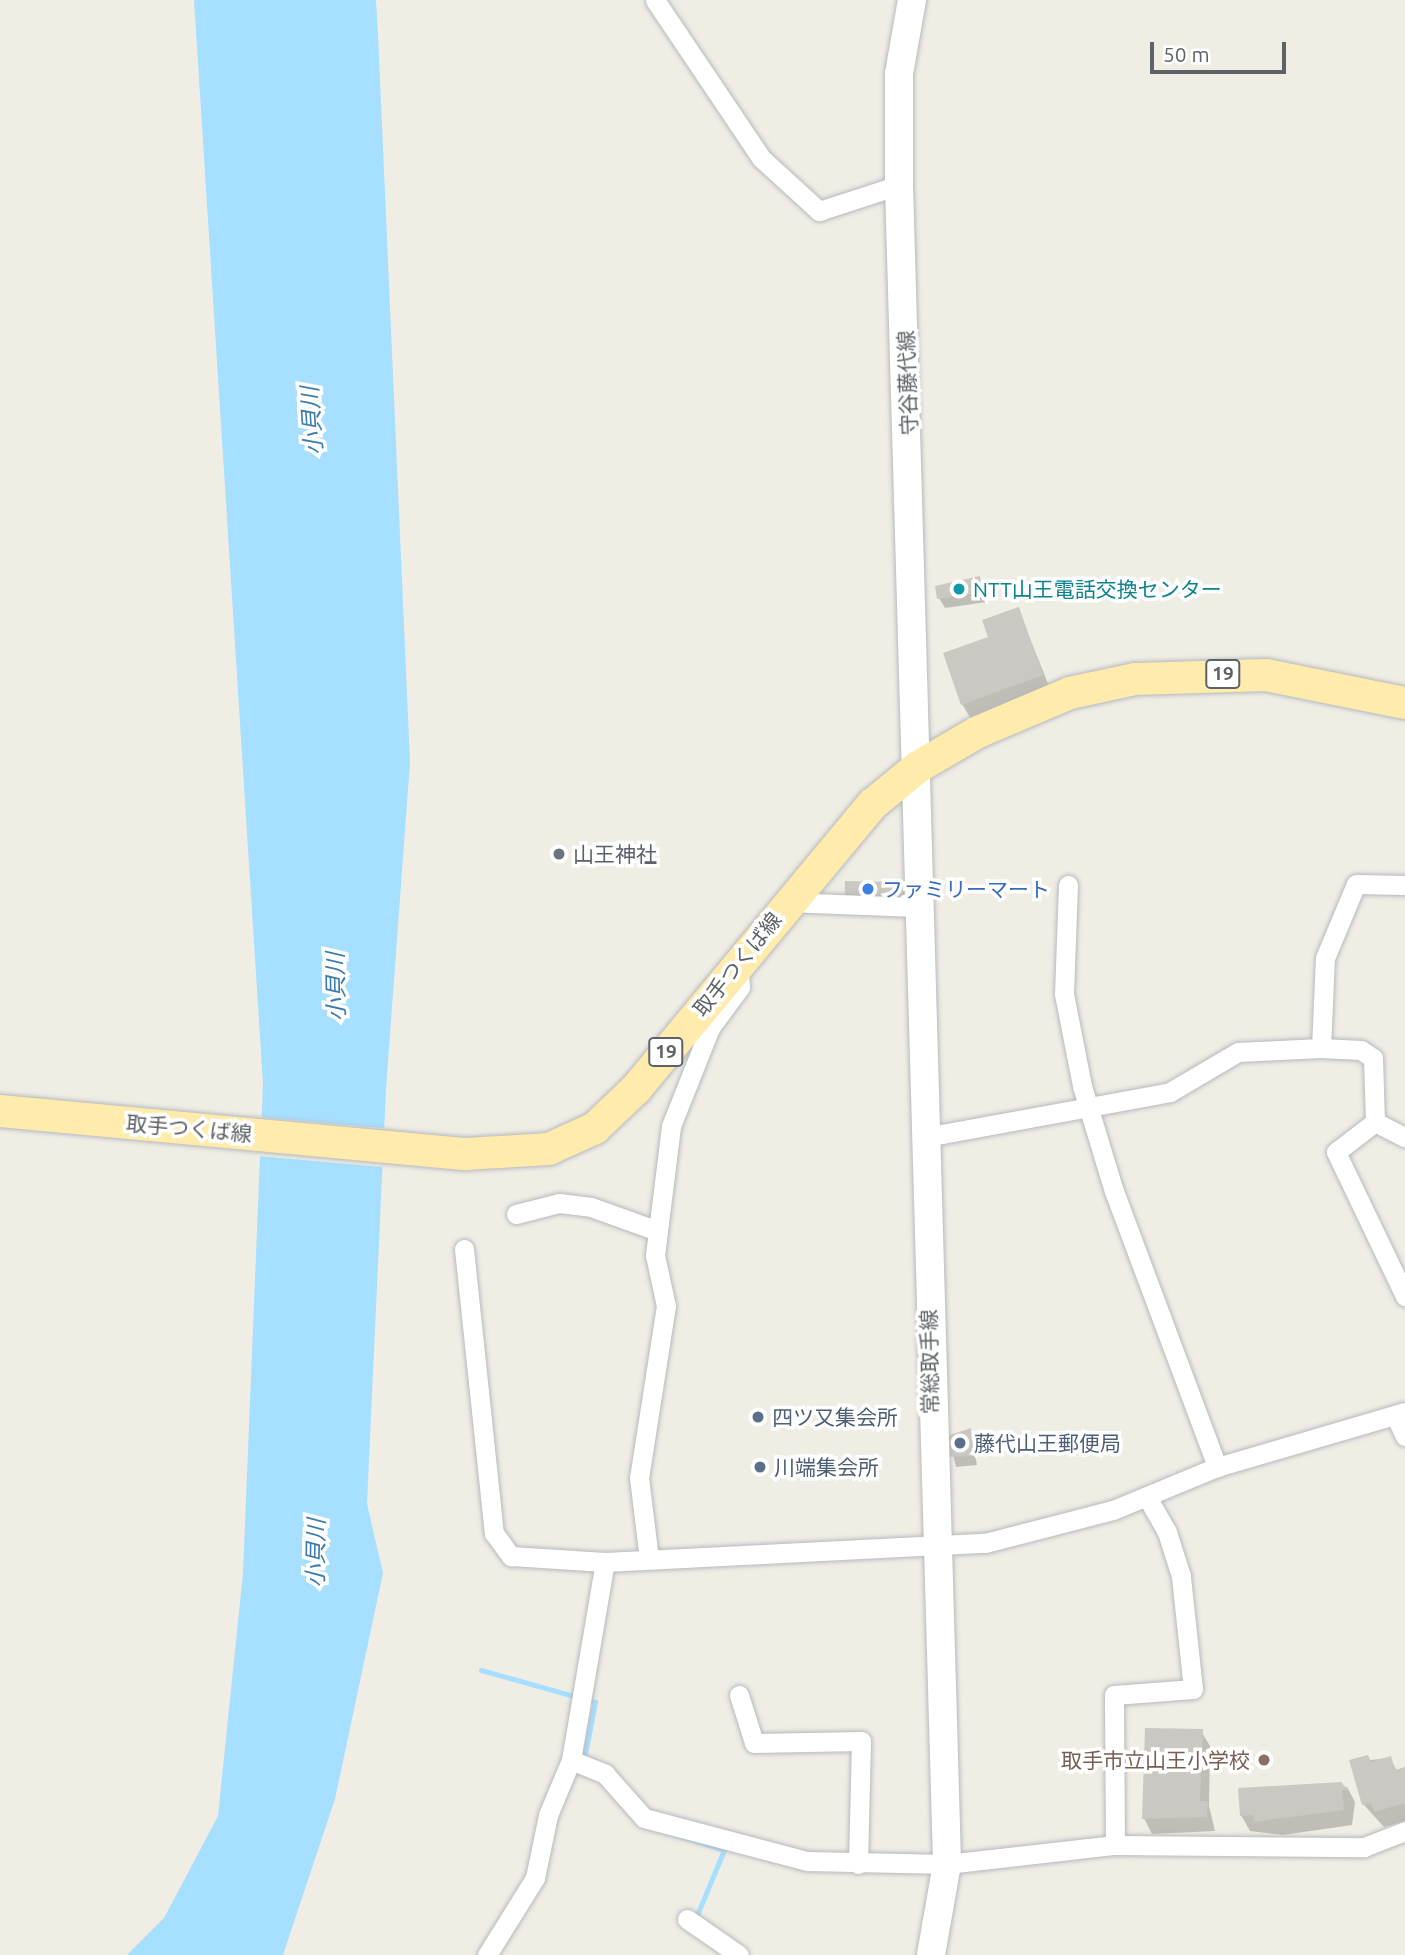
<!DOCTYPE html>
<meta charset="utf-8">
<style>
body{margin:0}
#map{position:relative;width:1405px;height:1955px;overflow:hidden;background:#f0ede5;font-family:Ubuntu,"Noto Sans JP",sans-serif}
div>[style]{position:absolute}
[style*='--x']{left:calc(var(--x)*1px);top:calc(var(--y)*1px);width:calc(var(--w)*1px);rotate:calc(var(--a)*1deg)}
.water>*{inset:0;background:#a6dfff}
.pier>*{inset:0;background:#f0ede5;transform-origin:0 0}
.shadow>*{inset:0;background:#0003}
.stream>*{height:5px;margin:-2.5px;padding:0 2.5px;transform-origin:2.5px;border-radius:2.5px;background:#a6dfff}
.building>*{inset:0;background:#cbc7c2;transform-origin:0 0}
.roads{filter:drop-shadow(0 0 2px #b6b9bd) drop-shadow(0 0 2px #b6b9bd)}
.minor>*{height:19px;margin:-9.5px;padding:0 9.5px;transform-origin:9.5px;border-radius:9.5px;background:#fff}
.secondary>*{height:28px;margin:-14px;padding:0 14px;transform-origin:14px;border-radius:14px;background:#fff}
.primary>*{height:32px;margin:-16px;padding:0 16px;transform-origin:16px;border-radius:16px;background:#ffebab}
.dots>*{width:19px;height:19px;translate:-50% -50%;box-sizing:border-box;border:4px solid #fff;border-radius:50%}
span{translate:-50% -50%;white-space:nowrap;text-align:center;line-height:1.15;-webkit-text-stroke:7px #fff;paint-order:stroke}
.shield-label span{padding:2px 5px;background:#fff;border:2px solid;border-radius:5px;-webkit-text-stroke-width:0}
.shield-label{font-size:19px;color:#5d6266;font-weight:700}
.street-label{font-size:21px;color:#5d6266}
.culture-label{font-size:21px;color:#0d838f}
.left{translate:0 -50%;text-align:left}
.worship-label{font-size:21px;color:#5b616d}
.shop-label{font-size:21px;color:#366cbe}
.service-label{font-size:21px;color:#4e5e75}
.education-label{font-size:21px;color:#785e54}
.right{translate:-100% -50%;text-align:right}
.water-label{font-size:23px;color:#3b7bad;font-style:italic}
.scale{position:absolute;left:1150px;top:42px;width:136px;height:32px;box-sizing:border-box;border:4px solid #5d6266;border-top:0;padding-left:9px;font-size:21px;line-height:24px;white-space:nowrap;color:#5d6266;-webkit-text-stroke:5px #fff;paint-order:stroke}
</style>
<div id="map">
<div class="water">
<div style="clip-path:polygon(194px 0,376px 0,378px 34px,410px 762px,386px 1089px,367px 1504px,383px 1573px,335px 1799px,283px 1955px,127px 1955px,164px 1918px,218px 1816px,243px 1573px,263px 1084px)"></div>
</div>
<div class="pier">
<div style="left:258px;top:1117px;width:131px;height:39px;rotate:5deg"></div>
</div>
<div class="shadow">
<div style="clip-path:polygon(979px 578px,987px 602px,945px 608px,939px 598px)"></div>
<div style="clip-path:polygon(1018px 609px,1053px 696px,974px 724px,962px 704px,990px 638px)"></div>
<div style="clip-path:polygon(902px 884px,907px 905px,846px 894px)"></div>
<div style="clip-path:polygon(970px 1430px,977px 1465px,956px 1467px,949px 1437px)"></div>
<div style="clip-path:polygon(1201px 1731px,1210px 1746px,1209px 1806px,1215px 1831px,1152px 1834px,1144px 1818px)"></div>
<div style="clip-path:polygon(1390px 1758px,1397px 1771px,1405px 1767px,1405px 1821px,1384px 1827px,1364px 1805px,1351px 1762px)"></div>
<div style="clip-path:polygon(1347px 1787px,1355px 1802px,1352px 1825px,1283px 1835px,1250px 1831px,1241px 1815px,1239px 1789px)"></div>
</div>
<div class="stream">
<div style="--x:481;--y:1670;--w:118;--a:15.7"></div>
<div style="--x:595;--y:1702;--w:58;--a:100.9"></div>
<div style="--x:638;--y:1822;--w:90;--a:18"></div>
<div style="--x:724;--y:1850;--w:70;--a:112.6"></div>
</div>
<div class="building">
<div style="clip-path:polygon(980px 576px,982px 592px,937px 599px,935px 586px)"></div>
<div style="clip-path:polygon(1019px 607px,1043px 675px,961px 705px,943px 653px,988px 637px,982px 620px)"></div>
<div style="left:845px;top:881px;width:58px;height:14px;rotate:1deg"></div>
<div style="clip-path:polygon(971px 1428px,973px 1456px,948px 1457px,947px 1436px)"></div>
<div style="clip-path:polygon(1145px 1728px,1203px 1729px,1200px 1801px,1208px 1801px,1207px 1817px,1142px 1819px)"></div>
<div style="clip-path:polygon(1368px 1755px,1371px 1762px,1391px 1756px,1395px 1770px,1405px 1767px,1405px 1803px,1374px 1812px,1371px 1803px,1362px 1805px,1349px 1760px)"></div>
<div style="clip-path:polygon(1341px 1782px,1348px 1790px,1342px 1790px,1344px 1810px,1254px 1822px,1253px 1815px,1240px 1816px,1238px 1788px)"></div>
</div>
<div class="roads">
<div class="minor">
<div style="--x:655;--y:0;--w:190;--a:56.1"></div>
<div style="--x:761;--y:158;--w:79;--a:42.4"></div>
<div style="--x:819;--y:211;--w:84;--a:-18"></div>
<div style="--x:1068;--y:885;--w:109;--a:92.1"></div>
<div style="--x:1064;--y:994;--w:94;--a:78.9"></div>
<div style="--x:1082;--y:1086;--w:110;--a:73.1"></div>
<div style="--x:1114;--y:1191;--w:295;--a:69.5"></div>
<div style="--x:789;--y:902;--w:131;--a:2.2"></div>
<div style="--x:1321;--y:1048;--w:90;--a:-87.5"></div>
<div style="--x:1325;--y:958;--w:80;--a:-67.3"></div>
<div style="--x:1356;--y:884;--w:49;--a:1.2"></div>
<div style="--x:1375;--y:1122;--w:49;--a:142.4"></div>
<div style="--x:1336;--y:1152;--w:160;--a:64.4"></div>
<div style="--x:1375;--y:1122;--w:34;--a:27"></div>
<div style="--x:926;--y:1137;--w:248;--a:-10.4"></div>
<div style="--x:1170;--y:1092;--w:79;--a:-30.5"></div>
<div style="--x:1238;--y:1052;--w:83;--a:-2.8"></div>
<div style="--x:1321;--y:1048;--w:40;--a:2.9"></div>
<div style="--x:1361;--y:1050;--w:14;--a:34"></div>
<div style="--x:1373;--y:1058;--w:64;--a:88.2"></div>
<div style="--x:516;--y:1214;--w:44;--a:-14.3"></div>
<div style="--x:559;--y:1203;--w:32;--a:7"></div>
<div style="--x:591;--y:1207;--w:71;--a:19.7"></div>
<div style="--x:464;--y:1249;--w:286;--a:84"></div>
<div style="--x:494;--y:1533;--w:29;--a:54"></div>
<div style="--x:511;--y:1556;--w:94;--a:3.7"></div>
<div style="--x:605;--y:1562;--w:380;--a:-2.9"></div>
<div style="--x:985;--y:1543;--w:132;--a:-14.5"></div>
<div style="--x:1113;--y:1510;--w:113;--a:-22.5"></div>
<div style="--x:1217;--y:1467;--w:196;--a:-16.3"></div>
<div style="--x:1396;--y:1417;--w:21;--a:65"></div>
<div style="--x:649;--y:1559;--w:82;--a:-97"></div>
<div style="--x:639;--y:1478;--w:174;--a:-81.1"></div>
<div style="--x:666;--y:1306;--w:52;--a:-102.2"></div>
<div style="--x:655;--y:1255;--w:130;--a:-82.9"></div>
<div style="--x:671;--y:1126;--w:105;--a:-68.3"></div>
<div style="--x:710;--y:1028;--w:51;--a:-53.8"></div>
<div style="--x:740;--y:987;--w:14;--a:-94"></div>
<div style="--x:739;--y:1695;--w:50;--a:72.6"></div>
<div style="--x:754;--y:1743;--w:107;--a:-1.1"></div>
<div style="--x:861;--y:1741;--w:123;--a:91.4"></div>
<div style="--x:571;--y:1760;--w:37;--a:22"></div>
<div style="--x:605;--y:1774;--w:59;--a:48.4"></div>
<div style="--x:644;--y:1818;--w:169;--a:14.8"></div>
<div style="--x:807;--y:1861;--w:140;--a:1.2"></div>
<div style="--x:947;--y:1864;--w:169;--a:-6.5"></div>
<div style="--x:1115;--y:1845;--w:249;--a:0.5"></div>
<div style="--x:1364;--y:1847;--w:44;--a:-21.3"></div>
<div style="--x:1115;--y:1845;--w:150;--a:-90.4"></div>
<div style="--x:1114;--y:1695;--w:79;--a:-4.3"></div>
<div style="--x:1193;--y:1689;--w:114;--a:-96.1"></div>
<div style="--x:1181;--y:1576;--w:46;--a:-107.7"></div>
<div style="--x:1167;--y:1532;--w:40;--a:-119.7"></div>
<div style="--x:687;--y:1919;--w:63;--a:34.7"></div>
<div style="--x:487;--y:1955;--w:91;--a:-58.1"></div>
<div style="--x:535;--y:1878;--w:64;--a:-78.3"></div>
<div style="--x:548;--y:1815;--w:60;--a:-67.3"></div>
<div style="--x:571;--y:1760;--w:201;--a:-80.3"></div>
</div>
<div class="secondary">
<div style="--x:912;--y:0;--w:75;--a:100"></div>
<div style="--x:899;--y:74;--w:111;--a:90"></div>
<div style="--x:899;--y:185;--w:1680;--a:88.36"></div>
<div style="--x:947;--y:1864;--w:92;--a:100"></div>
</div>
<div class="primary">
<div style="--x:0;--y:1111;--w:468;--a:5.3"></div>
<div style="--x:466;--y:1154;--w:83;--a:-3.4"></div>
<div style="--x:549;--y:1149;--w:51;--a:-24.5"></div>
<div style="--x:595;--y:1128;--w:57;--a:-43.6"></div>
<div style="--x:636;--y:1089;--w:371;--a:-50.3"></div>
<div style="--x:873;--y:804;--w:58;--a:-39.4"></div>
<div style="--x:918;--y:767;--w:69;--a:-30.3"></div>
<div style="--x:978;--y:732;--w:100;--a:-23"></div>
<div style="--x:1070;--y:693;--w:66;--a:-12.2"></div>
<div style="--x:1135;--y:679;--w:131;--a:-1.7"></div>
<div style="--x:1266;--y:675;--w:142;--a:11.4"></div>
</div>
</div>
<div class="dots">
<div style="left:959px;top:589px;background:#0f9aa8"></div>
<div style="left:559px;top:854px;background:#6b7280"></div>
<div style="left:868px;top:889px;background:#3f7fe0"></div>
<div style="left:758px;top:1417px;background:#5c6f8a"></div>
<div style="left:960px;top:1443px;background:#5c6f8a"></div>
<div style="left:760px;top:1467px;background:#5c6f8a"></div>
<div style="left:1264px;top:1760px;background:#8d6e63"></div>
</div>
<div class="shield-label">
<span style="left:1223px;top:674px">19</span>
<span style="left:666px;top:1052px">19</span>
</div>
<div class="street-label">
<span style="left:907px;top:383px;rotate:-92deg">守谷藤代線</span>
<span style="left:737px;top:964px;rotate:-51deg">取手つくば線</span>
<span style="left:189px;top:1128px;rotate:5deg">取手つくば線</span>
<span style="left:929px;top:1362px;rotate:-91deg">常総取手線</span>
</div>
<div class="culture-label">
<span class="left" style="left:973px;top:589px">NTT山王電話交換センター</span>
</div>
<div class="worship-label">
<span class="left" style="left:573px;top:854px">山王神社</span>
</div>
<div class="shop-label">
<span class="left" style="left:882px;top:889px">ファミリーマート</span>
</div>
<div class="service-label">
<span class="left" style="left:772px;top:1417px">四ツ又集会所</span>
<span class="left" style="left:974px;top:1443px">藤代山王郵便局</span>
<span class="left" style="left:774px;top:1467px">川端集会所</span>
</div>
<div class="education-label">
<span class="right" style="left:1250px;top:1760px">取手市立山王小学校</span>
</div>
<div class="water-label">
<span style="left:312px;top:421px;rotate:-94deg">小貝川</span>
<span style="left:336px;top:987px;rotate:-91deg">小貝川</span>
<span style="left:316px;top:1553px;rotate:-89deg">小貝川</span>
</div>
<div class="scale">50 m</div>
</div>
